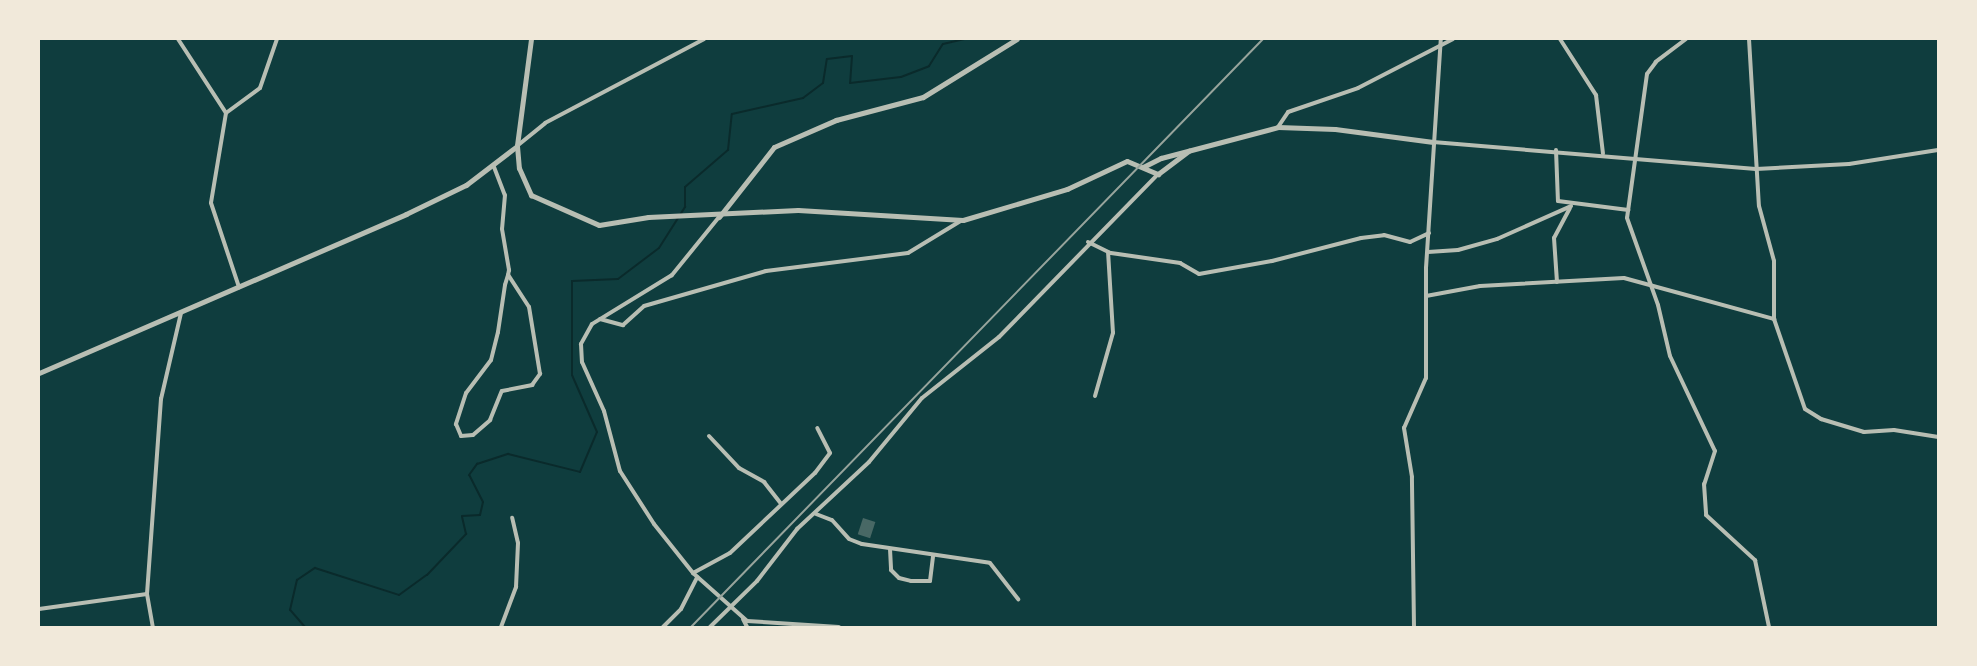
<!DOCTYPE html>
<style>
body{margin:0}
#map{position:relative;width:1977px;height:666px;overflow:hidden;background:#0f3d3e;font-family:"Roboto Condensed",sans-serif}
div>[style]{position:absolute}
[style*='--x']{left:calc(var(--x)*1px);top:calc(var(--y)*1px);width:calc(var(--w)*1px);rotate:calc(var(--a)*1deg)}
.stream>*{height:2px;margin:-1px;padding:0 1px;transform-origin:1px;border-radius:1px;background:#0a2a2b}
.building>*{inset:0;background:#486865;transform-origin:0 0}
.minor>*{height:4px;margin:-2px;padding:0 2px;transform-origin:2px;border-radius:2px;background:#b8beb3}
.tertiary>*{height:5px;margin:-2.5px;padding:0 2.5px;transform-origin:2.5px;border-radius:2.5px;background:#b8beb3}
.rail>*{height:2px;margin:-1px;padding:0 1px;transform-origin:1px;border-radius:1px;background:#97a49c}
span{translate:-50% -50%;white-space:nowrap;text-align:center;line-height:1.15;-webkit-text-stroke:4.5px #f1e9da;paint-order:stroke}
.frame{position:absolute;inset:0;border:40px solid #f1e9da;pointer-events:none}
</style>
<div id="map">
<div class="stream">
<div style="--x:305;--y:627;--w:23;--a:-131"></div>
<div style="--x:290;--y:610;--w:31;--a:-77"></div>
<div style="--x:297;--y:580;--w:22;--a:-34"></div>
<div style="--x:315;--y:568;--w:88;--a:17.8"></div>
<div style="--x:399;--y:595;--w:34;--a:-36"></div>
<div style="--x:427;--y:575;--w:57;--a:-46.4"></div>
<div style="--x:466;--y:534;--w:18;--a:-103"></div>
<div style="--x:462;--y:516;--w:18;--a:-3"></div>
<div style="--x:480;--y:515;--w:13;--a:-77"></div>
<div style="--x:483;--y:502;--w:30;--a:-117"></div>
<div style="--x:469;--y:475;--w:14;--a:-54"></div>
<div style="--x:477;--y:464;--w:33;--a:-18"></div>
<div style="--x:508;--y:454;--w:74;--a:14"></div>
<div style="--x:580;--y:472;--w:43;--a:-67"></div>
<div style="--x:597;--y:432;--w:62;--a:-113.7"></div>
<div style="--x:572;--y:375;--w:94;--a:-90"></div>
<div style="--x:572;--y:281;--w:46;--a:-2.5"></div>
<div style="--x:618;--y:279;--w:51;--a:-37.1"></div>
<div style="--x:659;--y:248;--w:49;--a:-57.6"></div>
<div style="--x:685;--y:207;--w:20;--a:-90"></div>
<div style="--x:685;--y:187;--w:57;--a:-40.7"></div>
<div style="--x:728;--y:150;--w:36;--a:-84"></div>
<div style="--x:732;--y:114;--w:73;--a:-12.7"></div>
<div style="--x:803;--y:98;--w:25;--a:-37"></div>
<div style="--x:823;--y:83;--w:24;--a:-81"></div>
<div style="--x:827;--y:59;--w:25;--a:-7"></div>
<div style="--x:852;--y:56;--w:27;--a:94"></div>
<div style="--x:850;--y:83;--w:51;--a:-6.7"></div>
<div style="--x:901;--y:77;--w:30;--a:-21"></div>
<div style="--x:929;--y:66;--w:26;--a:-58"></div>
<div style="--x:943;--y:44;--w:22;--a:-13"></div>
</div>
<div class="building">
<div style="left:863px;top:518px;width:13px;height:17px;rotate:18deg"></div>
</div>
<div class="minor">
<div style="--x:178;--y:39;--w:88;--a:57"></div>
<div style="--x:226;--y:113;--w:91;--a:99.5"></div>
<div style="--x:211;--y:203;--w:89;--a:71.6"></div>
<div style="--x:1560;--y:39;--w:67;--a:57.3"></div>
<div style="--x:1596;--y:95;--w:59;--a:83.2"></div>
<div style="--x:1686;--y:39;--w:38;--a:143"></div>
<div style="--x:1656;--y:62;--w:15;--a:127"></div>
<div style="--x:1647;--y:74;--w:145;--a:97.9"></div>
<div style="--x:1627;--y:218;--w:92;--a:70.4"></div>
<div style="--x:1658;--y:305;--w:52;--a:76.8"></div>
<div style="--x:1670;--y:356;--w:105;--a:64.7"></div>
<div style="--x:1715;--y:451;--w:35;--a:108"></div>
<div style="--x:1704;--y:484;--w:31;--a:86"></div>
<div style="--x:1706;--y:515;--w:67;--a:42.6"></div>
<div style="--x:1755;--y:560;--w:68;--a:78.2"></div>
<div style="--x:1749;--y:39;--w:167;--a:86.6"></div>
<div style="--x:1759;--y:206;--w:57;--a:74.7"></div>
<div style="--x:1774;--y:261;--w:58;--a:90"></div>
<div style="--x:1774;--y:319;--w:95;--a:71"></div>
<div style="--x:1805;--y:409;--w:19;--a:32"></div>
<div style="--x:1821;--y:419;--w:45;--a:16.8"></div>
<div style="--x:1864;--y:432;--w:30;--a:-4"></div>
<div style="--x:1894;--y:430;--w:45;--a:9"></div>
<div style="--x:226;--y:113;--w:42;--a:-36.3"></div>
<div style="--x:260;--y:88;--w:52;--a:-70.9"></div>
<div style="--x:1278;--y:127;--w:18;--a:-56"></div>
<div style="--x:1288;--y:112;--w:74;--a:-18.9"></div>
<div style="--x:1358;--y:88;--w:107;--a:-27.3"></div>
<div style="--x:1433;--y:142;--w:324;--a:4.8"></div>
<div style="--x:1756;--y:169;--w:93;--a:-3.1"></div>
<div style="--x:1849;--y:164;--w:90;--a:-8.9"></div>
<div style="--x:517;--y:146;--w:36;--a:-39"></div>
<div style="--x:545;--y:123;--w:180;--a:-27.8"></div>
<div style="--x:1556;--y:150;--w:51;--a:87.8"></div>
<div style="--x:1558;--y:201;--w:71;--a:7.3"></div>
<div style="--x:494;--y:167;--w:30;--a:69"></div>
<div style="--x:505;--y:195;--w:34;--a:95"></div>
<div style="--x:502;--y:229;--w:42;--a:80.3"></div>
<div style="--x:509;--y:270;--w:5;--a:101"></div>
<div style="--x:508;--y:275;--w:10;--a:107"></div>
<div style="--x:505;--y:285;--w:48;--a:98.5"></div>
<div style="--x:498;--y:332;--w:29;--a:104"></div>
<div style="--x:491;--y:360;--w:41;--a:127.1"></div>
<div style="--x:466;--y:393;--w:33;--a:108"></div>
<div style="--x:456;--y:424;--w:13;--a:67"></div>
<div style="--x:461;--y:436;--w:12;--a:-5"></div>
<div style="--x:473;--y:435;--w:23;--a:-41"></div>
<div style="--x:490;--y:420;--w:31;--a:-68"></div>
<div style="--x:502;--y:391;--w:31;--a:-11"></div>
<div style="--x:532;--y:385;--w:14;--a:-54"></div>
<div style="--x:540;--y:374;--w:68;--a:-99.3"></div>
<div style="--x:529;--y:307;--w:38;--a:-123"></div>
<div style="--x:719;--y:217;--w:75;--a:129"></div>
<div style="--x:672;--y:275;--w:94;--a:148.5"></div>
<div style="--x:592;--y:324;--w:23;--a:119"></div>
<div style="--x:581;--y:344;--w:18;--a:87"></div>
<div style="--x:582;--y:362;--w:54;--a:65.8"></div>
<div style="--x:604;--y:411;--w:62;--a:75.1"></div>
<div style="--x:620;--y:471;--w:63;--a:57.3"></div>
<div style="--x:654;--y:524;--w:63;--a:51.5"></div>
<div style="--x:693;--y:573;--w:72;--a:41.6"></div>
<div style="--x:747;--y:621;--w:92;--a:3.7"></div>
<div style="--x:1088;--y:242;--w:25;--a:26"></div>
<div style="--x:1111;--y:253;--w:70;--a:8.2"></div>
<div style="--x:1180;--y:263;--w:22;--a:30"></div>
<div style="--x:1199;--y:274;--w:74;--a:-10.1"></div>
<div style="--x:1272;--y:261;--w:92;--a:-14.5"></div>
<div style="--x:1361;--y:238;--w:23;--a:-7"></div>
<div style="--x:1384;--y:235;--w:27;--a:15"></div>
<div style="--x:1410;--y:242;--w:21;--a:-25"></div>
<div style="--x:1428;--y:252;--w:30;--a:-4"></div>
<div style="--x:1458;--y:250;--w:41;--a:-15.8"></div>
<div style="--x:1497;--y:239;--w:81;--a:-24"></div>
<div style="--x:1557;--y:282;--w:44;--a:-93.9"></div>
<div style="--x:1554;--y:238;--w:34;--a:-62"></div>
<div style="--x:1426;--y:296;--w:55;--a:-10.5"></div>
<div style="--x:1480;--y:286;--w:144;--a:-3.2"></div>
<div style="--x:1624;--y:278;--w:156;--a:15.3"></div>
<div style="--x:600;--y:319;--w:24;--a:15"></div>
<div style="--x:623;--y:325;--w:28;--a:-42"></div>
<div style="--x:644;--y:306;--w:127;--a:-16"></div>
<div style="--x:766;--y:271;--w:143;--a:-7.2"></div>
<div style="--x:908;--y:253;--w:63;--a:-31.4"></div>
<div style="--x:1095;--y:396;--w:66;--a:-74.1"></div>
<div style="--x:1113;--y:333;--w:81;--a:-93.5"></div>
<div style="--x:709;--y:436;--w:44;--a:46.8"></div>
<div style="--x:739;--y:468;--w:29;--a:29"></div>
<div style="--x:764;--y:482;--w:28;--a:52"></div>
<div style="--x:816;--y:514;--w:17;--a:21"></div>
<div style="--x:832;--y:520;--w:25;--a:48"></div>
<div style="--x:849;--y:539;--w:14;--a:21"></div>
<div style="--x:862;--y:544;--w:129;--a:8.4"></div>
<div style="--x:990;--y:563;--w:46;--a:52.1"></div>
<div style="--x:890;--y:549;--w:21;--a:87"></div>
<div style="--x:891;--y:570;--w:11;--a:45"></div>
<div style="--x:899;--y:578;--w:12;--a:14"></div>
<div style="--x:911;--y:581;--w:19;--a:0"></div>
<div style="--x:930;--y:581;--w:26;--a:-83"></div>
<div style="--x:693;--y:573;--w:42;--a:-28.4"></div>
<div style="--x:730;--y:553;--w:117;--a:-43.3"></div>
<div style="--x:815;--y:473;--w:25;--a:-53"></div>
<div style="--x:830;--y:453;--w:28;--a:-117"></div>
<div style="--x:147;--y:594;--w:34;--a:80"></div>
<div style="--x:39;--y:609;--w:109;--a:-7.9"></div>
<div style="--x:147;--y:594;--w:196;--a:-85.9"></div>
<div style="--x:161;--y:399;--w:88;--a:-76.9"></div>
<div style="--x:743;--y:619;--w:9;--a:63"></div>
<div style="--x:501;--y:627;--w:43;--a:-69.4"></div>
<div style="--x:516;--y:587;--w:44;--a:-87.4"></div>
<div style="--x:518;--y:543;--w:26;--a:-103"></div>
<div style="--x:663;--y:627;--w:25;--a:-45"></div>
<div style="--x:681;--y:609;--w:36;--a:-63"></div>
<div style="--x:710;--y:627;--w:66;--a:-44.4"></div>
<div style="--x:757;--y:581;--w:66;--a:-52.4"></div>
<div style="--x:797;--y:529;--w:98;--a:-42.9"></div>
<div style="--x:869;--y:462;--w:83;--a:-50.4"></div>
<div style="--x:922;--y:398;--w:98;--a:-38.4"></div>
<div style="--x:999;--y:337;--w:228;--a:-45.7"></div>
<div style="--x:1414;--y:627;--w:150;--a:-90.8"></div>
<div style="--x:1412;--y:477;--w:50;--a:-99.3"></div>
<div style="--x:1404;--y:428;--w:55;--a:-66.3"></div>
<div style="--x:1426;--y:378;--w:110;--a:-90"></div>
<div style="--x:1426;--y:268;--w:229;--a:-86.3"></div>
</div>
<div class="tertiary">
<div style="--x:531;--y:39;--w:108;--a:97.5"></div>
<div style="--x:517;--y:146;--w:22;--a:85"></div>
<div style="--x:519;--y:168;--w:30;--a:66"></div>
<div style="--x:531;--y:195;--w:74;--a:23.8"></div>
<div style="--x:599;--y:225;--w:50;--a:-9.3"></div>
<div style="--x:648;--y:217;--w:150;--a:-2.7"></div>
<div style="--x:798;--y:210;--w:165;--a:3.5"></div>
<div style="--x:963;--y:220;--w:109;--a:-16.6"></div>
<div style="--x:1067;--y:189;--w:66;--a:-25"></div>
<div style="--x:1127;--y:161;--w:34;--a:23"></div>
<div style="--x:1158;--y:174;--w:39;--a:-37"></div>
<div style="--x:1143;--y:167;--w:20;--a:-27"></div>
<div style="--x:1161;--y:158;--w:121;--a:-14.8"></div>
<div style="--x:1278;--y:127;--w:57;--a:2"></div>
<div style="--x:1335;--y:129;--w:99;--a:7.6"></div>
<div style="--x:719;--y:217;--w:89;--a:-51.8"></div>
<div style="--x:774;--y:147;--w:68;--a:-23.5"></div>
<div style="--x:836;--y:120;--w:90;--a:-14.8"></div>
<div style="--x:923;--y:97;--w:110;--a:-31.7"></div>
<div style="--x:39;--y:373;--w:400;--a:-23.4"></div>
<div style="--x:406;--y:214;--w:67;--a:-25.8"></div>
<div style="--x:466;--y:185;--w:64;--a:-37.4"></div>
</div>
<div class="rail">
<div style="--x:691;--y:627;--w:820;--a:-45.79"></div>
</div>
<div class="frame"></div>
</div>
